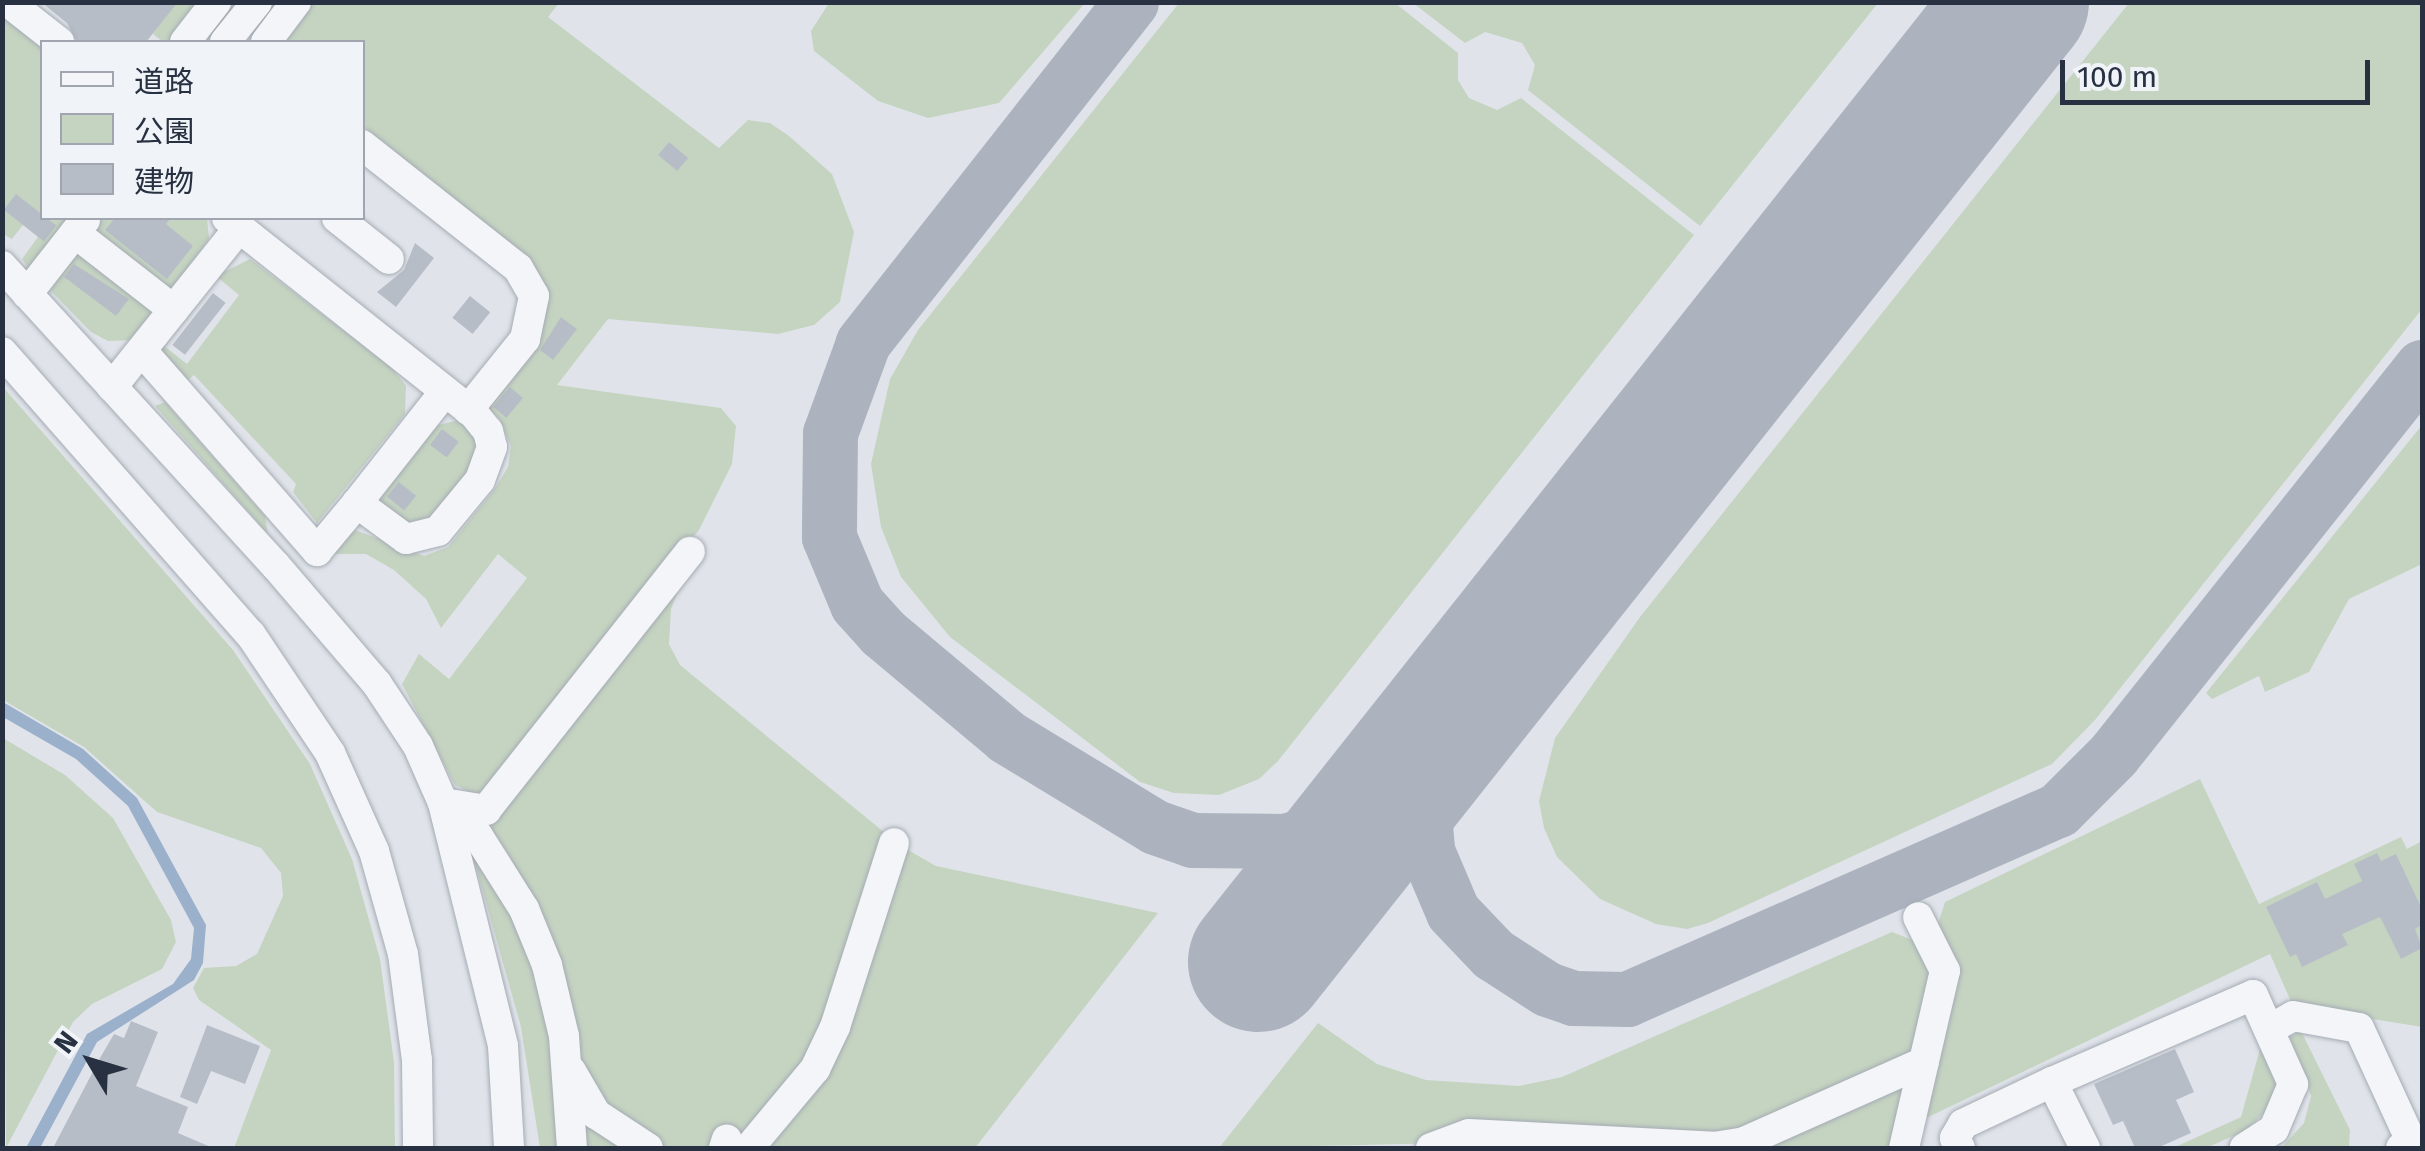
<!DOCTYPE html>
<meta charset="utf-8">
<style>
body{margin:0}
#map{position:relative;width:2425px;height:1151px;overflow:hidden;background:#e0e4ea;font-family:"Fira Sans","Noto Sans JP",sans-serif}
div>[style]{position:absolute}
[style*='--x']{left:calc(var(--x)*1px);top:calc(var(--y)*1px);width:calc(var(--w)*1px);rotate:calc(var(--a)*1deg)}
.green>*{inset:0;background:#c5d4c1}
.water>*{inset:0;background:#9ab0cb}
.taxiway>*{height:55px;margin:-27.5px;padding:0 27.5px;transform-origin:27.5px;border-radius:27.5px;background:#acb3bf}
.runway>*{height:140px;margin:-70px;padding:0 70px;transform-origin:70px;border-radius:70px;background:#acb3bf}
.building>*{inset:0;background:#b7bdc7;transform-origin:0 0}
.roads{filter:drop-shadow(0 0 2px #a5abb4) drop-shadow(0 0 2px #a5abb4)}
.minor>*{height:30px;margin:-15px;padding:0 15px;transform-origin:15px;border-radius:15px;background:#f3f5f8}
span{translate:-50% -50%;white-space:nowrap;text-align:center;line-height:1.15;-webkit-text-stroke:9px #f0f3f7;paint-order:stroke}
.frame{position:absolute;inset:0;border:5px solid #283142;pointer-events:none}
.legend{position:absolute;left:40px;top:40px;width:325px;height:180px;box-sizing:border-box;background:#f0f3f7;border:2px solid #a0a5af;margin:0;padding:12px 18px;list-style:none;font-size:30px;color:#283142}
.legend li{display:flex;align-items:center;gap:20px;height:50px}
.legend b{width:50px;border:2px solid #a0a5af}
.north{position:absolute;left:40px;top:1011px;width:100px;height:100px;-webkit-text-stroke:8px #f0f3f7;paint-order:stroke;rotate:308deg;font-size:28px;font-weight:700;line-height:40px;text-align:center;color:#283142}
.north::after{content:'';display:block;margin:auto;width:35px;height:45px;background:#283142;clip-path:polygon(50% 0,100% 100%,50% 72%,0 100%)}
.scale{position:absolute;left:2060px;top:60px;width:310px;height:45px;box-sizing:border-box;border:5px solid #283142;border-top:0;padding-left:12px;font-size:30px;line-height:35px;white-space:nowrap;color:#283142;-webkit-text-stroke:8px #f0f3f7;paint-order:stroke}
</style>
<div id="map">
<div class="green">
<div style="clip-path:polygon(173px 3px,195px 3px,194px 12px,175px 42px,163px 42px,153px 34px)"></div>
<div style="clip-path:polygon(308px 3px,559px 3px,548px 17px,719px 148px,748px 120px,770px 123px,789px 136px,832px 174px,854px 232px,840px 302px,814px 325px,778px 334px,608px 319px,557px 385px,721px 408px,736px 426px,732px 464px,699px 530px,490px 788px,474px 794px,455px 785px,402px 684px,419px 654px,449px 679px,527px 578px,498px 554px,441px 628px,426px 599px,394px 570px,366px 554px,326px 554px,355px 530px,424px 556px,448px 547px,494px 490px,508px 467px,511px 446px,499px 418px,484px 405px,535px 338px,520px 255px,363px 126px,362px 42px,285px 42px)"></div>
<div style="clip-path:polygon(829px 3px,829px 2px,1085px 3px,999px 103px,928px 118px,878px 101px,814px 51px,811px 31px)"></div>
<div style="clip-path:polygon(1179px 3px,1395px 3px,1458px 53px,1458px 80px,1469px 98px,1497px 110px,1521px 98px,1694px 235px,1278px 761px,1259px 779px,1219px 795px,1174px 793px,1140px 782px,950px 637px,901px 577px,881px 527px,871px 464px,890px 379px,918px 330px)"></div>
<div style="clip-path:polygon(1413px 3px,1878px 3px,1700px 226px,1528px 90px,1535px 65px,1522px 43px,1485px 32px,1465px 43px)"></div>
<div style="clip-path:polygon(2129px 3px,2422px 3px,2422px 309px,2095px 720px,2052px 764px,1708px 923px,1687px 929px,1656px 924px,1600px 899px,1557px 857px,1544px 828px,1539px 801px,1555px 738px,1640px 617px)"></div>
<div style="clip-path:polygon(2px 14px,42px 47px,42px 218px,79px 218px,31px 271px,22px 259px,38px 237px,23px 225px,12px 239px,3px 234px)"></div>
<div style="clip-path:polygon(97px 218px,207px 218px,209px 239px,169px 293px,95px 236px)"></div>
<div style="clip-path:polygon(74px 251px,156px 310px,136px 340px,108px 341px,91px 332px,50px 290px)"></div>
<div style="clip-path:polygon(250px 259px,391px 367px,406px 386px,405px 414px,317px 523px,293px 492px,296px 484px,194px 375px,187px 381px,156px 354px,163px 345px,187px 364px,239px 295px,216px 276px)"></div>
<div style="clip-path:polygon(3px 387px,233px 650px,310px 764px,352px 859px,380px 959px,394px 1062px,395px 1148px,234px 1148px,271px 1050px,199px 1000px,193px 988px,204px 968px,236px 966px,257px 954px,283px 896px,281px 873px,261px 848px,157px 812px,84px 747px,3px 700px)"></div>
<div style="clip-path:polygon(165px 402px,265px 516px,268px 534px,155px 406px)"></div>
<div style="clip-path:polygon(459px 420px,476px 436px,481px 457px,433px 522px,409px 530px,380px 503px,380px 493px,426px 428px)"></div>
<div style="clip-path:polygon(2422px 425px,2422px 564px,2349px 599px,2309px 672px,2265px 692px,2259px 676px,2212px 699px,2206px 693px)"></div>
<div style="clip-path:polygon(688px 565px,671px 609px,669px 644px,680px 665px,901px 846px,936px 866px,1158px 913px,975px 1148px,580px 1148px,581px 1078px,560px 964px,526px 884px,503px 846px,481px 828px)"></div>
<div style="clip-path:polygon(3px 738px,65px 775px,113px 818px,171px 920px,176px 942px,162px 969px,92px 1004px,73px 1022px,6px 1148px)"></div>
<div style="clip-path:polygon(2200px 779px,2259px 904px,2401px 837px,2407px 849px,2422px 841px,2422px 1027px,2293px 1006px,2270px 954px,1922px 1120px,1959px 980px,1960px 966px,1938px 924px,1945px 902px)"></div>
<div style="clip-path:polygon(471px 849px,529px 947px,554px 1055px,560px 1148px,540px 1148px,521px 1027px)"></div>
<div style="clip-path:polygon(1892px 932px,1915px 941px,1933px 971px,1908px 1061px,1724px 1137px,1219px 1148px,1318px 1023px,1377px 1064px,1426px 1080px,1519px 1086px,1562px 1077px)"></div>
<div style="clip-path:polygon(2301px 1031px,2350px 1130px,2349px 1148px,2281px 1148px,2304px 1123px,2311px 1096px,2290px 1037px)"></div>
<div style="clip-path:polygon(2260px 1049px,2270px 1054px,2277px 1082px,2265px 1112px,2246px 1130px,2206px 1148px,2173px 1148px,2241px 1117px)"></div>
<div style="clip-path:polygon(1907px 1079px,1890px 1148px,1749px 1148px)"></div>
</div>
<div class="water">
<div style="clip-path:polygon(3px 702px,83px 749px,137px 798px,206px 925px,203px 963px,194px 980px,97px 1042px,40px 1148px,26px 1148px,87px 1034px,173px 984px,191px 959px,194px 928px,128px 806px,76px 759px,3px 717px)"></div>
</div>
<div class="taxiway">
<div style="--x:1131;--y:2;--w:434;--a:128.2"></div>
<div style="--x:863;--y:343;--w:96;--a:110.1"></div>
<div style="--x:830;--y:433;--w:104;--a:90.6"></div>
<div style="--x:829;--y:537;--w:73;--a:67.3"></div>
<div style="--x:857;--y:604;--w:38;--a:48"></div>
<div style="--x:882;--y:632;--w:163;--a:40"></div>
<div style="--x:1007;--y:737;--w:173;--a:31.3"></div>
<div style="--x:1155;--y:827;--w:39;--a:19"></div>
<div style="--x:1192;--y:840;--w:92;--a:0.6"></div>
<div style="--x:1284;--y:841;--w:42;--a:-15"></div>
<div style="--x:1325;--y:830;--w:82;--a:-30.6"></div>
<div style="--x:1455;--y:715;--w:64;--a:114.1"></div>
<div style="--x:1429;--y:773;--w:41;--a:97"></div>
<div style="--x:1424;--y:814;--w:37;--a:85"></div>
<div style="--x:1427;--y:851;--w:66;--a:66.9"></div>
<div style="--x:1453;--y:912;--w:58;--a:46.4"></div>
<div style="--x:1493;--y:954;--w:64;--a:32.9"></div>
<div style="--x:1547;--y:989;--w:28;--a:19"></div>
<div style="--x:1573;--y:998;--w:54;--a:1.1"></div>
<div style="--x:1627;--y:999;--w:471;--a:-23.7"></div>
<div style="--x:2058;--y:810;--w:78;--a:-45"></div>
<div style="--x:2113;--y:755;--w:496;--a:-51.5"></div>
</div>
<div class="runway">
<div style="--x:1258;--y:962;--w:1225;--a:-51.6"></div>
</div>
<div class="building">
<div style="clip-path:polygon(41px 2px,178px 2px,146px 42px,77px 42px,67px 23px)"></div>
<div style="left:669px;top:142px;width:25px;height:17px;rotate:40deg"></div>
<div style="left:16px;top:194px;width:51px;height:20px;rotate:38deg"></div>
<div style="clip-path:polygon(115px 218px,171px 218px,166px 224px,193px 246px,167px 279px,105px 230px)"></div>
<div style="clip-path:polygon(415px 243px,434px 258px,396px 307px,377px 292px,404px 270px)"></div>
<div style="clip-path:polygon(74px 264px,129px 299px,116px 316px,64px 277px)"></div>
<div style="left:213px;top:293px;width:16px;height:66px;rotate:38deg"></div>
<div style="left:470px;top:296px;width:26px;height:28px;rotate:39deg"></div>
<div style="clip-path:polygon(561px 317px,577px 329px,553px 360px,540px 350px)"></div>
<div style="left:510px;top:387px;width:17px;height:26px;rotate:40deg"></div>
<div style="left:442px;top:429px;width:21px;height:20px;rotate:37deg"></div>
<div style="left:399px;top:482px;width:22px;height:19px;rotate:39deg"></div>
<div style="clip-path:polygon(2377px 853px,2381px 861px,2396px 854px,2422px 909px,2422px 925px,2415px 929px,2422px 948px,2401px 959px,2380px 917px,2342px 934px,2348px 945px,2302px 967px,2296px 954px,2290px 957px,2266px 907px,2317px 882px,2325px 899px,2362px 881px,2354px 864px)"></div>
<div style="clip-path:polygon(131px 1021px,158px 1032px,136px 1086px,188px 1107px,178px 1133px,213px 1148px,53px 1148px,100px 1058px,114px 1034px,124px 1038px)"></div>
<div style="clip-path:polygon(207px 1025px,260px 1046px,245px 1084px,211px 1071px,197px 1104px,180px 1097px)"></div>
<div style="clip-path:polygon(2175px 1049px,2194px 1092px,2176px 1100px,2191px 1133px,2157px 1148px,2135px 1148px,2123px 1121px,2113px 1125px,2094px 1084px)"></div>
</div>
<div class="roads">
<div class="minor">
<div style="--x:8;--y:2;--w:65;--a:38.1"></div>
<div style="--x:185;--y:42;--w:51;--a:-52.2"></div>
<div style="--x:225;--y:42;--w:51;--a:-51.3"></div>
<div style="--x:266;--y:42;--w:50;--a:-53.1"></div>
<div style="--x:362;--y:145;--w:199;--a:38.3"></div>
<div style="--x:518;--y:268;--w:32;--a:60"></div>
<div style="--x:534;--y:296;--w:44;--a:101.8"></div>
<div style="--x:525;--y:339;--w:91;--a:128.8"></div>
<div style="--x:227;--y:218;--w:315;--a:38.4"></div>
<div style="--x:474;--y:414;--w:22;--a:51"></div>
<div style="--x:488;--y:431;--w:16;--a:76"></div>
<div style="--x:492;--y:447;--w:35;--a:110"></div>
<div style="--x:480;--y:480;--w:66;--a:129.5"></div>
<div style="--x:438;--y:531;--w:33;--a:166"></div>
<div style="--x:406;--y:539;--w:61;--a:-143.7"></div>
<div style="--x:357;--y:503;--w:142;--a:-51.8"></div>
<div style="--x:337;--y:218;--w:66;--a:38.3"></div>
<div style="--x:75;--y:233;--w:125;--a:37.9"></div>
<div style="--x:2;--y:266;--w:406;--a:47.6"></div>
<div style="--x:276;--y:566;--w:155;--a:49.4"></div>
<div style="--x:377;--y:684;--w:74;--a:56.5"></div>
<div style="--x:418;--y:746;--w:62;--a:66.3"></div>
<div style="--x:443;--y:803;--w:250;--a:76.1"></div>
<div style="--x:503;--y:1046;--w:102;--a:86.6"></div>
<div style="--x:27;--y:294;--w:94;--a:-51.9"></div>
<div style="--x:142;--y:351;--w:266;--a:48.8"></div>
<div style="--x:317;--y:551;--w:62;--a:-50.2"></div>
<div style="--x:2;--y:352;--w:377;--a:48.7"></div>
<div style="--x:251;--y:635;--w:142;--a:56.2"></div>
<div style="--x:330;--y:753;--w:107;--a:65.8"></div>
<div style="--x:374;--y:851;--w:107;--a:74.3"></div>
<div style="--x:403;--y:954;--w:107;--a:82.5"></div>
<div style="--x:417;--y:1060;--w:88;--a:89.3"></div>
<div style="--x:112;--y:387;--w:203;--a:-51.4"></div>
<div style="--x:2270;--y:1029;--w:26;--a:-29"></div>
<div style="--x:2293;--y:1016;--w:67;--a:10.3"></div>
<div style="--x:2359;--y:1028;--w:127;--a:65.3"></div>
<div style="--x:2412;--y:1143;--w:12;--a:156"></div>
<div style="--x:571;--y:1071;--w:50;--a:59.8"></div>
<div style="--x:596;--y:1114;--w:62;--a:33.2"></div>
<div style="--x:572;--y:1148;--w:112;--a:-94.1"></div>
<div style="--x:564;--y:1036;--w:73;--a:-103.5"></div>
<div style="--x:547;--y:965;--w:61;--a:-112.3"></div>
<div style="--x:524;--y:909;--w:86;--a:-122.2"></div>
<div style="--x:478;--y:836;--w:48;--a:-136.7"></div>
<div style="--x:443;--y:803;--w:44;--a:9.2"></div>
<div style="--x:486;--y:810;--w:329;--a:-51.7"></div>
<div style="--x:724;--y:1148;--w:9;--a:-72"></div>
<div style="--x:749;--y:1148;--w:103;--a:-50.1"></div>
<div style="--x:815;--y:1069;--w:47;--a:-64.5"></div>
<div style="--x:835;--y:1027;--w:193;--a:-72.2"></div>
<div style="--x:1431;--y:1148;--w:40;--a:-20.2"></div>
<div style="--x:1469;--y:1134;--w:245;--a:3"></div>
<div style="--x:1714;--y:1147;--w:30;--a:-9"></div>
<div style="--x:1744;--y:1142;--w:197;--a:-24"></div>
<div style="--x:1904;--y:1148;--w:182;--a:-77"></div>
<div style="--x:1945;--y:971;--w:60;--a:-116.6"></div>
<div style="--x:1960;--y:1148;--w:11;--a:-117"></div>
<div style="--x:1955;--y:1138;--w:16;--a:-60"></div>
<div style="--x:1963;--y:1124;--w:98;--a:-25.3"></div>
<div style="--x:2085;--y:1148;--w:74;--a:-116.6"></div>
<div style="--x:2052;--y:1082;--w:219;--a:-23.4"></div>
<div style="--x:2253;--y:995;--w:98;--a:65.8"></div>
<div style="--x:2293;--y:1084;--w:49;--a:112.9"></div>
<div style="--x:2274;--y:1129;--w:35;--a:147"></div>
</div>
</div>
<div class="frame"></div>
<ul class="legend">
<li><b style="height:12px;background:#f3f5f8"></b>道路</li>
<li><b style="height:28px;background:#c5d4c1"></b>公園</li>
<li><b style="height:28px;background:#b7bdc7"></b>建物</li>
</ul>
<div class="north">N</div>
<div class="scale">100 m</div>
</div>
